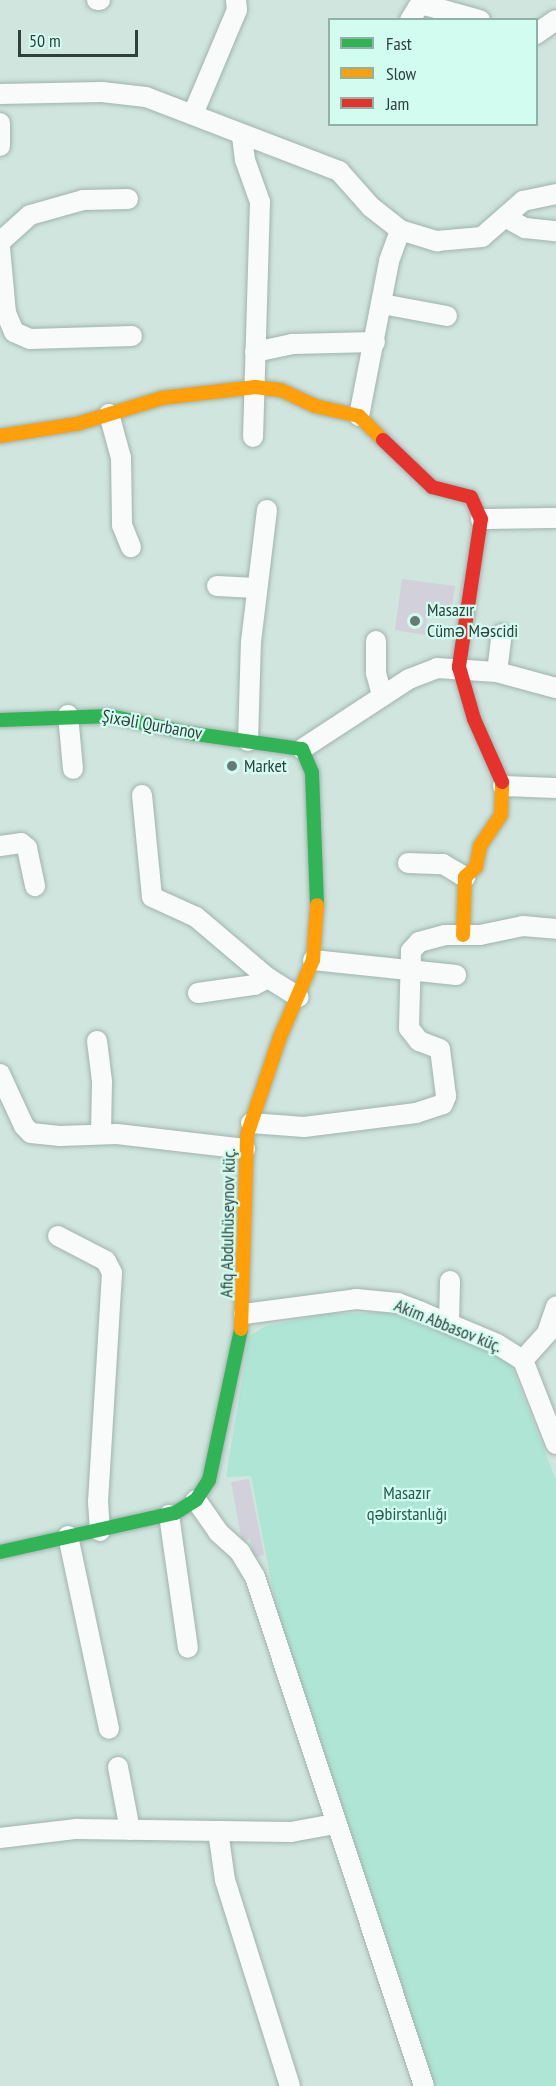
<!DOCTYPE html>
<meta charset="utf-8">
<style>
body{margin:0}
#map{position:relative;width:556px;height:2086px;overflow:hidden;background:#cfe5de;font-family:"PT Sans Narrow",sans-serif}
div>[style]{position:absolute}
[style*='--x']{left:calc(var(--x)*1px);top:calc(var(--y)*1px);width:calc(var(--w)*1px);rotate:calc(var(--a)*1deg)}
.green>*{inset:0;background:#afe5d5}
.building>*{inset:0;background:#d1d0db}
.roads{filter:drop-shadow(0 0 2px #a1b2ac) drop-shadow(0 0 2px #a1b2ac)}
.street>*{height:20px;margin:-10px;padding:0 10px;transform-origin:10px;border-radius:10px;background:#f8fbfa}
.fast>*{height:14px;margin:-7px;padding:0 7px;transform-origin:7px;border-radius:7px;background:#30b455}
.slow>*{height:14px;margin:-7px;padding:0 7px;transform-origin:7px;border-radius:7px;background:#ff9f0a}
.jam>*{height:14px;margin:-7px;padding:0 7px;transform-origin:7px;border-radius:7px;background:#e5322d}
.dots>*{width:16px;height:16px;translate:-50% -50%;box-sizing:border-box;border:3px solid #d2fcef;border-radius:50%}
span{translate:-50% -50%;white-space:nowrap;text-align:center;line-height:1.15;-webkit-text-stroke:4.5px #d2fcef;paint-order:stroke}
.poi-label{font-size:18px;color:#30413c}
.left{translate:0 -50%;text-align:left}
.street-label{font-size:18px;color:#30413c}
.park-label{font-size:18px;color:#275b4e}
.legend{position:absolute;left:328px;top:18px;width:210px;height:108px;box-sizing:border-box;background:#d2fcef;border:2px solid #91b1a7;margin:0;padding:8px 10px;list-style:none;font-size:18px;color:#30413c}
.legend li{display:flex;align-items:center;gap:12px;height:30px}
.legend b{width:30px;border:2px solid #91b1a7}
.scale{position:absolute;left:18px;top:30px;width:120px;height:27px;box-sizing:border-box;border:3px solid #30413c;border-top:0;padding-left:8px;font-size:18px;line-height:21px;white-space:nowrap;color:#30413c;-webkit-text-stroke:4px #d2fcef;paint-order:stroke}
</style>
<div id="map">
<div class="green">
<div style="clip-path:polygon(390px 1312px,509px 1360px,556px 1480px,556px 2086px,435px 2086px,282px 1639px,251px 1476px,226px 1477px,249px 1336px,266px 1326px,326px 1314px)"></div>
</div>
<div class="building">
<div style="clip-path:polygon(402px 579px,455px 586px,451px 613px,428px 610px,425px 635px,395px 630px)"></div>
<div style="clip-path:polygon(249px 1479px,264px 1555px,254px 1557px,250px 1539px,242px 1541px,231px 1482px)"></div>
</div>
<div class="roads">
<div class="street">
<div style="--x:97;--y:0;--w:3;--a:0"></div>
<div style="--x:410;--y:20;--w:15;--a:-58"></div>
<div style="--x:418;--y:7;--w:7;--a:-16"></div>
<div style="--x:425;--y:5;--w:57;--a:15.3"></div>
<div style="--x:536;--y:34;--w:24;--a:-35"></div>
<div style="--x:0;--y:94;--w:102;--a:-1.1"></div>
<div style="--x:102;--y:92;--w:44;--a:6.5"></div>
<div style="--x:146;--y:97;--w:207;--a:21"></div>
<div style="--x:339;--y:171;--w:48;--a:48.4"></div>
<div style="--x:371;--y:207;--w:37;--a:38"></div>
<div style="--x:400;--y:230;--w:39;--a:17"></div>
<div style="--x:437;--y:241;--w:45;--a:-5.1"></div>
<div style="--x:482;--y:237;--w:55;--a:-41.3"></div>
<div style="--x:523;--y:201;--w:34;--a:-12"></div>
<div style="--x:193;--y:114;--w:113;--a:-67.1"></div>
<div style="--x:237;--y:10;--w:10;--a:-96"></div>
<div style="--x:0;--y:123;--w:23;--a:90"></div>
<div style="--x:242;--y:136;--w:24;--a:83"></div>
<div style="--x:245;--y:160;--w:45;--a:70.3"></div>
<div style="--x:260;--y:202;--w:235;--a:91.7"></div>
<div style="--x:505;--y:217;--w:23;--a:29"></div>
<div style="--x:525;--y:228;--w:31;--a:6"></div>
<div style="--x:0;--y:242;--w:40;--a:-42"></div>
<div style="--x:30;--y:215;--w:55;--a:-15.8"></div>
<div style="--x:83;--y:200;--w:45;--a:-1.3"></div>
<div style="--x:0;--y:248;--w:65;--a:84.7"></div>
<div style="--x:6;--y:313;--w:21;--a:67"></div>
<div style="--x:14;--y:332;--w:17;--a:24"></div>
<div style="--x:30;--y:339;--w:102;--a:-1.7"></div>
<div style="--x:382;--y:304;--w:66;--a:10.5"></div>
<div style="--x:255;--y:352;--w:39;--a:-12"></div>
<div style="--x:293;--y:344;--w:82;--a:-1.4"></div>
<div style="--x:109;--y:414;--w:46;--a:74.7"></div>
<div style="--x:121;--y:458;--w:67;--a:89.1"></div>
<div style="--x:122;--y:525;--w:24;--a:68"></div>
<div style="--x:359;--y:416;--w:158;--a:-79"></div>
<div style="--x:389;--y:261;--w:33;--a:-70"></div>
<div style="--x:481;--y:519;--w:75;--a:-0.8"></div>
<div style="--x:217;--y:586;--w:39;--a:3"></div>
<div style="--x:376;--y:641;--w:32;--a:90"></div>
<div style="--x:376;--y:673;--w:24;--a:75"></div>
<div style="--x:497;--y:672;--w:38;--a:-83"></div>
<div style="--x:68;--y:715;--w:54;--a:84.7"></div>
<div style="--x:248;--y:741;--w:99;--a:-88.3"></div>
<div style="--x:251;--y:642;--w:133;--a:-83.1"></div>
<div style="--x:302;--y:749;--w:128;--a:-33.2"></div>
<div style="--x:409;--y:679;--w:30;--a:-21"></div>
<div style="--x:437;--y:668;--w:60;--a:3.8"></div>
<div style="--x:497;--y:672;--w:61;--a:15.2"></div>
<div style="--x:503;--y:786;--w:53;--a:2.2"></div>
<div style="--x:142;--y:795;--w:102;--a:84.4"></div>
<div style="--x:152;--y:897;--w:48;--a:24.4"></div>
<div style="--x:196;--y:917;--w:94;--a:40.3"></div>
<div style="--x:268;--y:978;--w:36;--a:32"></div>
<div style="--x:0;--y:846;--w:21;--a:-8"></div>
<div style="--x:21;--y:843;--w:8;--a:40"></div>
<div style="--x:27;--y:848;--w:39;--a:78"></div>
<div style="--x:408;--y:863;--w:35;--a:2"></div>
<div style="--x:443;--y:864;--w:26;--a:31"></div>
<div style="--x:313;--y:960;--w:144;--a:6"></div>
<div style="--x:198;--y:993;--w:57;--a:-8.1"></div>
<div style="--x:254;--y:985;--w:16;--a:-27"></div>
<div style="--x:97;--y:1041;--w:40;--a:82.9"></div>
<div style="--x:102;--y:1081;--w:52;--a:91.1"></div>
<div style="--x:0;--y:1074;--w:57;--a:65.2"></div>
<div style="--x:24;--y:1126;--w:10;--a:45"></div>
<div style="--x:31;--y:1133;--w:29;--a:6"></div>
<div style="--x:60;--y:1136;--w:57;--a:-2"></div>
<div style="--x:117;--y:1134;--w:129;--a:6.7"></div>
<div style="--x:251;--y:1123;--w:53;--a:4.3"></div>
<div style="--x:304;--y:1127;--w:113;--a:-7.1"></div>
<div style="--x:416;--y:1113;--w:28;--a:-18"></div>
<div style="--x:443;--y:1104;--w:9;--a:-69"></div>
<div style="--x:446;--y:1096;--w:47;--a:-97.3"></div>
<div style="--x:440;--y:1049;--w:22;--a:-159"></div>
<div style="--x:419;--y:1041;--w:16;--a:-128"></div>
<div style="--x:409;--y:1028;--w:77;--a:-88.5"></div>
<div style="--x:411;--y:951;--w:12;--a:-48"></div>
<div style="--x:419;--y:942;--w:27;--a:-15"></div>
<div style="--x:445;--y:935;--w:35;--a:0"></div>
<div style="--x:480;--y:935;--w:44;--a:-11.8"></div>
<div style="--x:523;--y:926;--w:33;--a:5"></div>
<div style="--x:58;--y:1236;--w:54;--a:27.5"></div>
<div style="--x:106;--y:1261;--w:13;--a:63"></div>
<div style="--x:112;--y:1273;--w:229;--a:93.5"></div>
<div style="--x:98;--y:1502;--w:29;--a:86"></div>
<div style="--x:244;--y:1314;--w:113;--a:-7.6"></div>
<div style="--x:356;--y:1299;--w:42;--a:5.4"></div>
<div style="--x:398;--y:1303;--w:25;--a:21"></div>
<div style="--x:421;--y:1312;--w:82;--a:22.8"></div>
<div style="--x:497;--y:1344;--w:31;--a:32"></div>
<div style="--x:523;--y:1360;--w:90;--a:68.6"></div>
<div style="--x:449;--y:1323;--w:42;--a:-88.6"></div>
<div style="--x:523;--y:1360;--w:36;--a:-48"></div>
<div style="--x:547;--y:1333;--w:28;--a:-71"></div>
<div style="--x:196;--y:1500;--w:39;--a:55"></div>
<div style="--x:218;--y:1532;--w:30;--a:42"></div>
<div style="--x:240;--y:1552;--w:29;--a:59"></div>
<div style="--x:255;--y:1577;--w:536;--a:71.63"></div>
<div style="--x:169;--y:1515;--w:134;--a:81.9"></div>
<div style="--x:68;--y:1536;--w:197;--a:78"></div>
<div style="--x:118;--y:1767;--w:64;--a:79.2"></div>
<div style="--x:218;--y:1831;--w:49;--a:81.9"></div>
<div style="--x:225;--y:1880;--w:216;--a:72.5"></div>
<div style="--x:0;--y:1838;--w:77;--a:-6.8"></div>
<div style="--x:76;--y:1829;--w:215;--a:0.8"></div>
<div style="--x:291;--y:1832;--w:45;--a:-10.3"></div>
</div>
<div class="fast">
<div style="--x:0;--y:720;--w:110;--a:-2.1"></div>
<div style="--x:110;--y:716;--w:81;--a:12.1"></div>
<div style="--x:189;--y:733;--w:114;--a:8.1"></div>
<div style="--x:302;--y:749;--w:26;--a:67"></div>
<div style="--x:312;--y:773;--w:132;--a:87.8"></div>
<div style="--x:0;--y:1552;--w:179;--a:-12.6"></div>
<div style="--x:175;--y:1513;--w:25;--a:-32"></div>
<div style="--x:196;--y:1500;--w:24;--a:-57"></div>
<div style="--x:209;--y:1480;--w:154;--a:-78"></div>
</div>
<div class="slow">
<div style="--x:0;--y:436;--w:78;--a:-8.9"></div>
<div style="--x:77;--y:424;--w:89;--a:-17"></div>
<div style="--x:162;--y:398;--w:94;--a:-6.7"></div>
<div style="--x:255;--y:387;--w:26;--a:7"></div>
<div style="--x:281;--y:390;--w:38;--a:25"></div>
<div style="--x:315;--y:406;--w:45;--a:12.8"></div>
<div style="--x:359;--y:416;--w:34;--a:45"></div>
<div style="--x:463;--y:935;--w:58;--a:-88"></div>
<div style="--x:465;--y:877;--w:15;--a:-42"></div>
<div style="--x:476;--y:867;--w:21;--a:-79"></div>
<div style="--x:480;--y:846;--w:37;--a:-56"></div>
<div style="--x:501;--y:815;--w:33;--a:-88"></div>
<div style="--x:241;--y:1329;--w:194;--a:-88.2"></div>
<div style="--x:247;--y:1135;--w:103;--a:-71.4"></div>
<div style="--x:280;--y:1037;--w:84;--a:-66.8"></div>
<div style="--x:313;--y:960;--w:55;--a:-85.8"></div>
</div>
<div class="jam">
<div style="--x:383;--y:440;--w:68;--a:43.8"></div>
<div style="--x:432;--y:487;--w:40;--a:14.4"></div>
<div style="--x:471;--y:497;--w:24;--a:66"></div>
<div style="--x:481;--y:519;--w:150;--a:98.5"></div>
<div style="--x:459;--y:667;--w:54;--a:73.9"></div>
<div style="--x:474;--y:719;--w:69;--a:66"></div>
</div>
</div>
<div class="dots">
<div style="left:415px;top:621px;background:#687a75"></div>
<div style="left:232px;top:766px;background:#687a75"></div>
</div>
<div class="poi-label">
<span class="left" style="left:427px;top:621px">Masazır<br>Cümə Məscidi</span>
<span class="left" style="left:244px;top:766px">Market</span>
</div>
<div class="street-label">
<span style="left:152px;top:725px;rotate:10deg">Şixəli Qurbanov</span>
<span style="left:228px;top:1223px;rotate:-89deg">Afiq Abdulhüseynov küç.</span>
<span style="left:448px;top:1326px;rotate:22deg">Akim Abbasov küç.</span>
</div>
<div class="park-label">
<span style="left:407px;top:1504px">Masazır<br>qəbirstanlığı</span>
</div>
<ul class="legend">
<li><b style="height:8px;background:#30b455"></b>Fast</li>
<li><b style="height:8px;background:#ff9f0a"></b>Slow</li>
<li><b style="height:8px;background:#e5322d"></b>Jam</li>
</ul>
<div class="scale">50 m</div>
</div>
